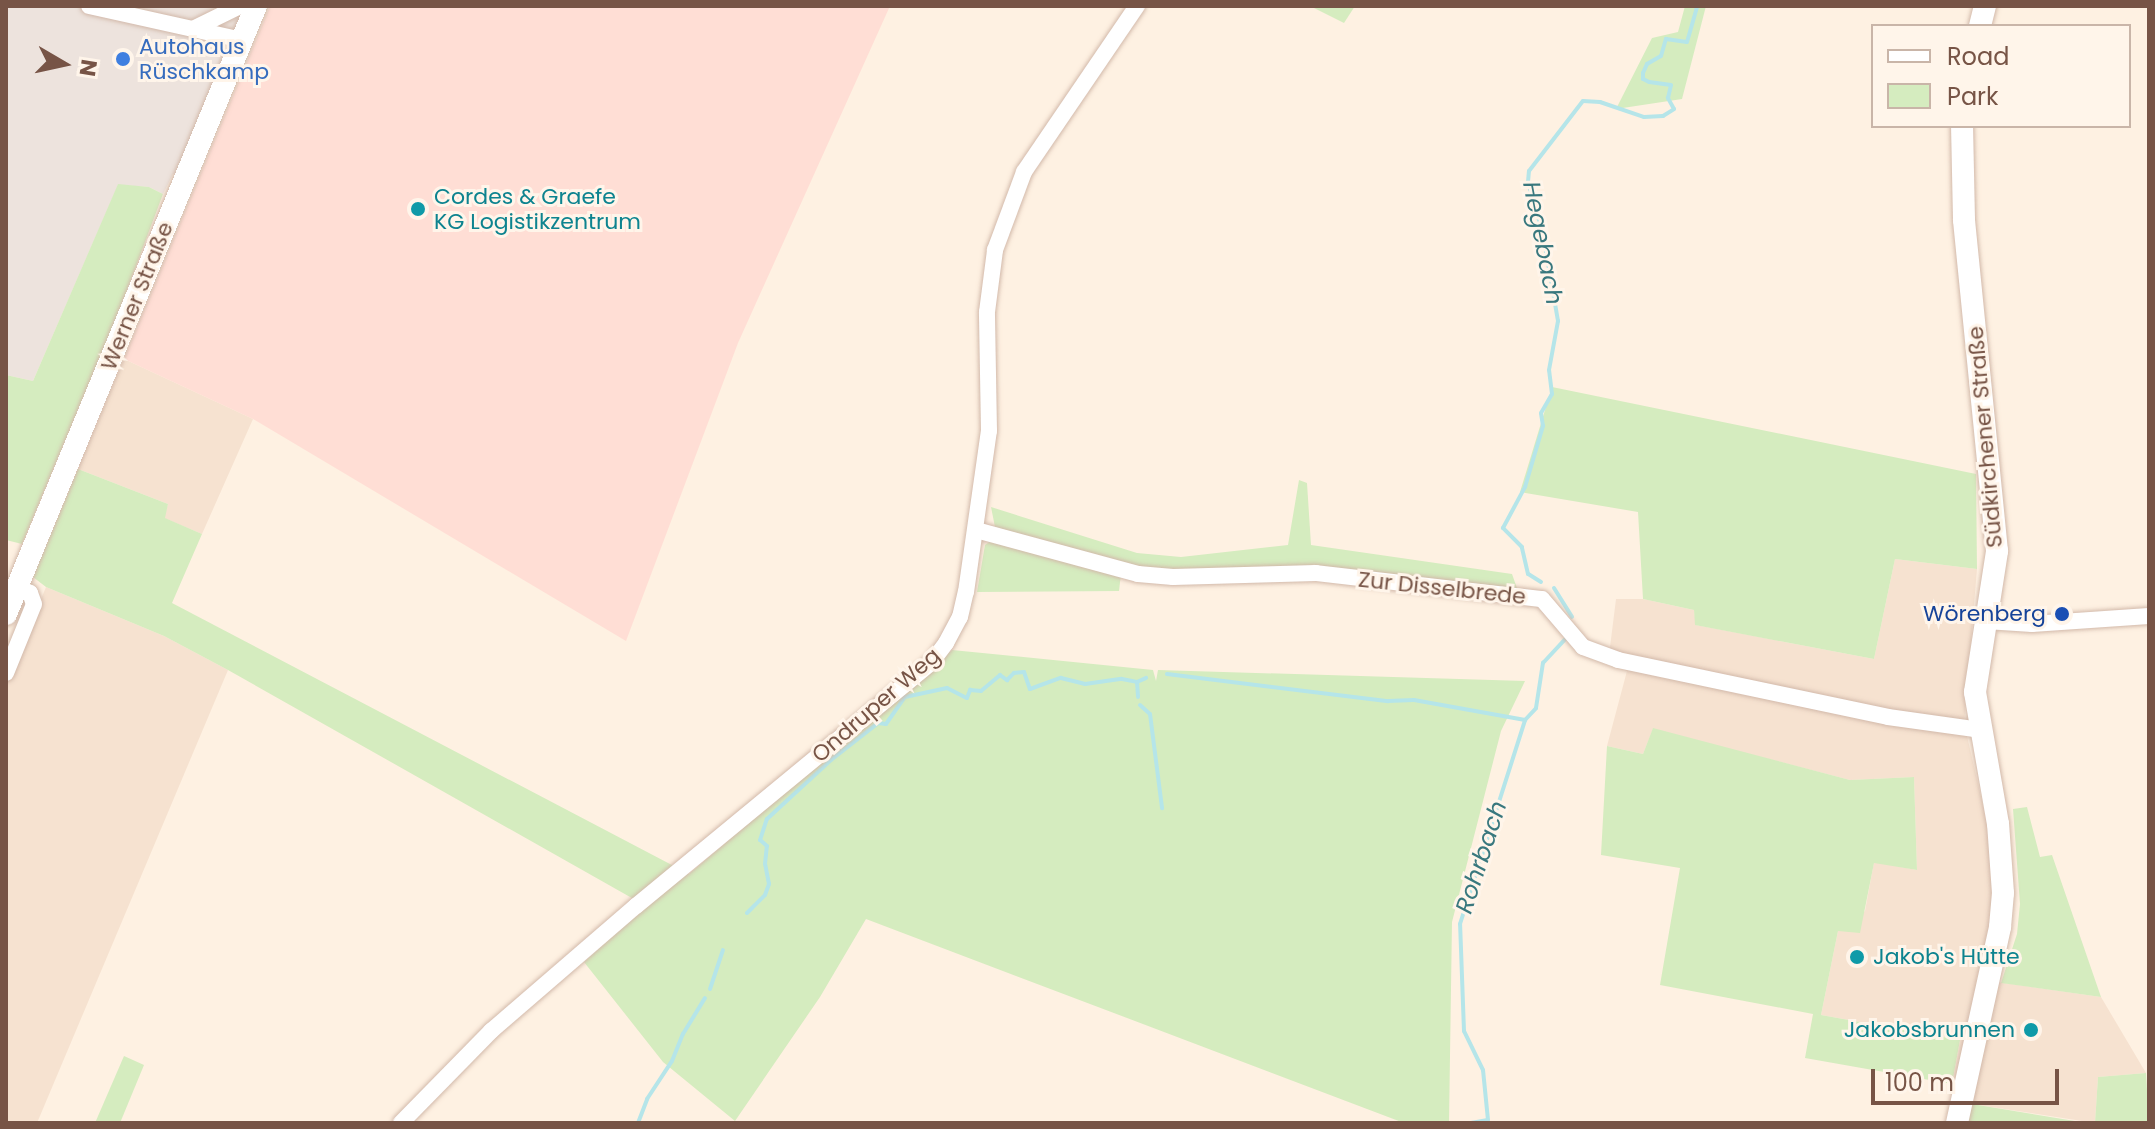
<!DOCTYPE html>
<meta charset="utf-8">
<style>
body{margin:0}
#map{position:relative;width:2155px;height:1129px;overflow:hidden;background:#fef1e2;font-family:Poppins,sans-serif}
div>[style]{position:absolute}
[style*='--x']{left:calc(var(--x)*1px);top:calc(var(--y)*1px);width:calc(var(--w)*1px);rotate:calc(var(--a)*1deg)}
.residential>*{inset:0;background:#f6e2d0}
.commercial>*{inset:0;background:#ffded5}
.industrial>*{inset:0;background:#ede3dd}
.green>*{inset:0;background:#d5ecbf}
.stream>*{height:4px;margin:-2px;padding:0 2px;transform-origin:2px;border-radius:2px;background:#b5e5e9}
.roads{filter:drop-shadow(0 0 2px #d2b9aa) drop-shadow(0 0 2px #d2b9aa)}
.street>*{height:16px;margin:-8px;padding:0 8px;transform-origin:8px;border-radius:8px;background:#fff}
.secondary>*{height:22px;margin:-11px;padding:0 11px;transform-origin:11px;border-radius:11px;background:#fff}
.dots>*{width:22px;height:22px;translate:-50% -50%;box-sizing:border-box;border:4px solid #fff5ea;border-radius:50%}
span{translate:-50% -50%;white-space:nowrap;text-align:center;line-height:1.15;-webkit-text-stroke:6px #fff5ea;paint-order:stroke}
.shop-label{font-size:22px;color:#366cbe}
.left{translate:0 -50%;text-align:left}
.culture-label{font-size:22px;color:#0d838f}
.right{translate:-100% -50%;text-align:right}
.street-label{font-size:22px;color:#775446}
.transit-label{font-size:22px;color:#164399}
.water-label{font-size:24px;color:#39787e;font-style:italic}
.frame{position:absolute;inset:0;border:8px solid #775446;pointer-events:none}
.legend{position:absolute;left:1871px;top:24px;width:260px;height:104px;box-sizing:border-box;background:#fff5ea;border:2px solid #c9b5a8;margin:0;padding:10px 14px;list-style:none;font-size:24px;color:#775446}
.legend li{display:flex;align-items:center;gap:16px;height:40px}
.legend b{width:40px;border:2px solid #c9b5a8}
.north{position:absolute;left:24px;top:24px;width:80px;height:80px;-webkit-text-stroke:6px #fff5ea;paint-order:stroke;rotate:99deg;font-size:22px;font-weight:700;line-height:32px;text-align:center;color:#775446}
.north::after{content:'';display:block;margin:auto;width:28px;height:36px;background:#775446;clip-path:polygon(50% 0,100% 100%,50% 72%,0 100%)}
.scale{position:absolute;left:1871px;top:1069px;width:188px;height:36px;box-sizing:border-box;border:4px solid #775446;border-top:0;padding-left:10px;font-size:24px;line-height:28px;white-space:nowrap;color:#775446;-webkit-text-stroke:6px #fff5ea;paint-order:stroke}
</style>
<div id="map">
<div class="residential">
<div style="clip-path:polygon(124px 359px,253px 419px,202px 534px,164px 518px,168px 504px,78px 469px)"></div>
<div style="clip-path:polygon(1895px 559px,1977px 569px,1964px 723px,1994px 853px,1997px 982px,2101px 997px,2146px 1073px,2098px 1077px,2095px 1123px,1972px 1104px,1952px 1084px,1960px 1040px,1821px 1015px,1838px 931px,1865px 911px,1874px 862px,1917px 870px,1914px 777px,1850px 780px,1653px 729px,1643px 754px,1607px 746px,1627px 671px,1608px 663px,1616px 599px,1643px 599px,1694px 610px,1696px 625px,1874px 659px)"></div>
<div style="clip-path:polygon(46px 587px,164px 636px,228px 670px,37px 1123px,6px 1123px,6px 686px)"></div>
</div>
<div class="commercial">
<div style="clip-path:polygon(270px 6px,890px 6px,738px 343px,626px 641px,253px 419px,124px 359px)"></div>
</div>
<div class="industrial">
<div style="clip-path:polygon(6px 6px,253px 6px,178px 175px,173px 174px,163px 194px,149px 187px,118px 185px,33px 381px,6px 375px)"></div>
</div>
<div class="green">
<div style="clip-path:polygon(1310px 6px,1355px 6px,1344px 23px)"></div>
<div style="clip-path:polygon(1685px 6px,1706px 6px,1682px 99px,1616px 109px,1652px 38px,1678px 32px)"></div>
<div style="clip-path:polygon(118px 184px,149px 187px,163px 194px,118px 314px,22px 544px,6px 540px,6px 375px,33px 381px)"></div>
<div style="clip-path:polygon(1552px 387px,1976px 474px,1977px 569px,1895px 559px,1874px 659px,1695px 625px,1694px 610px,1643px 599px,1638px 512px,1520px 492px)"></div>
<div style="clip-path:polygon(78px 469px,168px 504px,165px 518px,202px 534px,172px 603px,689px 874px,952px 650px,1153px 670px,1156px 681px,1158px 670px,1525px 681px,1501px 731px,1452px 922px,1449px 1123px,1404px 1123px,866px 919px,820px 997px,735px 1121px,663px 1062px,584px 962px,646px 906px,228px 670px,164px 636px,46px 587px,33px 577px)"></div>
<div style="clip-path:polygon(1299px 480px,1307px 483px,1311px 545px,1512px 574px,1518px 591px,1139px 569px,995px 527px,991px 507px,1137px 553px,1181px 557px,1288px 545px)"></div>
<div style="clip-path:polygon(995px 538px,1121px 574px,1119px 591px,977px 592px,985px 545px)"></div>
<div style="clip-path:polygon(1653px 728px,1850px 780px,1914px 777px,1917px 870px,1874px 863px,1860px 933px,1838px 931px,1821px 1015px,1960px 1040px,1952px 1084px,1805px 1058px,1813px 1014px,1660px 985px,1680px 868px,1601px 855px,1607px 746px,1643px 754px)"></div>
<div style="clip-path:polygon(2027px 807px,2040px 857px,2052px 855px,2101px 997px,2001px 983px,2017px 934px,2020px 904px,2013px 809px)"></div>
<div style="clip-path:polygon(124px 1056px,144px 1065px,120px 1123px,95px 1123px)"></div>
<div style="clip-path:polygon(2146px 1073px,2149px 1123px,2095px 1123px,2098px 1077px)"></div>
<div style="clip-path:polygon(1972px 1104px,2087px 1123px,1968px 1123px)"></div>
</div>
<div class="stream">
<div style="--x:1541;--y:582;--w:15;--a:-148"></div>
<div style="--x:1528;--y:574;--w:28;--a:-103"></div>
<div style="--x:1522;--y:547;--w:27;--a:-135"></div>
<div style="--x:1503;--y:528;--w:47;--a:-61.8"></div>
<div style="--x:1525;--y:487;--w:64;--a:-73.6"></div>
<div style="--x:1543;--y:426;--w:13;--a:-99"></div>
<div style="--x:1541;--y:413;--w:22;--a:-60"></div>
<div style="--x:1552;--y:394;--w:24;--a:-97"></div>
<div style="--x:1549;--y:370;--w:50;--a:-79.6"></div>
<div style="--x:1558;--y:321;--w:88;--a:-99.8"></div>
<div style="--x:1543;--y:234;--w:54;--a:-106.1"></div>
<div style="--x:1528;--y:182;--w:11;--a:-85"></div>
<div style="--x:1529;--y:171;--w:88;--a:-52.4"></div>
<div style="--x:1583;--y:101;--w:17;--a:3"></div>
<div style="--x:1600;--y:102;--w:46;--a:18.8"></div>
<div style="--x:1644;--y:117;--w:19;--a:-3"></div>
<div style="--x:1663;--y:116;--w:13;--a:-32"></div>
<div style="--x:1674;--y:109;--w:13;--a:-119"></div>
<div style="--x:1668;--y:98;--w:13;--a:-77"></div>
<div style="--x:1671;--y:85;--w:22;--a:-172"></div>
<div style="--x:1649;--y:82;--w:7;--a:-153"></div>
<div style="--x:1643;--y:79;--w:6;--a:-90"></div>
<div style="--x:1643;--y:73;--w:10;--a:-66"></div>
<div style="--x:1647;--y:64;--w:16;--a:-30"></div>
<div style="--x:1661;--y:56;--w:18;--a:-74"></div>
<div style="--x:1666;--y:39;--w:21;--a:8"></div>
<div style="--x:1687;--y:42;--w:37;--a:-74"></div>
<div style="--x:1554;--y:588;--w:34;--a:58"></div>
<div style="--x:1167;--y:674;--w:223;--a:7"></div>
<div style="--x:1388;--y:701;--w:26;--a:-2"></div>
<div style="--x:1414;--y:700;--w:113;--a:10.2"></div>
<div style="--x:1525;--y:720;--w:16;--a:-47"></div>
<div style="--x:1536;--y:708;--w:46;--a:-81.2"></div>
<div style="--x:1543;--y:663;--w:37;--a:-47"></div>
<div style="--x:1137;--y:682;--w:15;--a:86"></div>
<div style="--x:1140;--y:705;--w:13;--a:42"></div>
<div style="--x:1150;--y:714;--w:95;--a:82.7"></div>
<div style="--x:747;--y:913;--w:25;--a:-45"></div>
<div style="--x:765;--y:895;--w:12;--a:-70"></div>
<div style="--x:769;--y:884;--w:20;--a:-101"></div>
<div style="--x:765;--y:864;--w:18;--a:-84"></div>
<div style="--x:767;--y:846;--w:9;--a:-139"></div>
<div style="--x:760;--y:840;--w:22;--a:-72"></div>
<div style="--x:767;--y:819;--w:87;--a:-42.7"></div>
<div style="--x:831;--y:760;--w:60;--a:-38.2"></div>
<div style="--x:878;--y:723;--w:8;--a:7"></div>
<div style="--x:886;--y:724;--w:33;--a:-55"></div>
<div style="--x:905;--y:697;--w:43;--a:-12.1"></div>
<div style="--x:947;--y:688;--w:22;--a:27"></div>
<div style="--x:967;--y:698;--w:9;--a:-69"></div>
<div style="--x:970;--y:690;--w:11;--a:5"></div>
<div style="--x:981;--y:691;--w:25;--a:-40"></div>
<div style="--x:1000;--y:675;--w:9;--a:36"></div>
<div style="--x:1007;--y:680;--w:10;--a:-45"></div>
<div style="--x:1014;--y:673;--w:10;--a:-6"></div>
<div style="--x:1024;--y:672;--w:18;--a:71"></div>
<div style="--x:1030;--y:689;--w:33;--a:-20"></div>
<div style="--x:1061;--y:678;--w:25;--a:14"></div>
<div style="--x:1085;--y:684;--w:37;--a:-8"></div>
<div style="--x:1122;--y:679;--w:15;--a:11"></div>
<div style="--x:1137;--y:682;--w:10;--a:-24"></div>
<div style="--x:710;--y:989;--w:41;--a:-71.6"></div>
<div style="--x:638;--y:1123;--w:26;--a:-69"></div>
<div style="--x:647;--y:1099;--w:45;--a:-56.7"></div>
<div style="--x:672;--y:1061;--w:29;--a:-68"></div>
<div style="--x:683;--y:1034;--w:42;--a:-58.6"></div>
<div style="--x:1471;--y:1123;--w:17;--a:-10"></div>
<div style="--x:1488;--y:1120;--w:50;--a:-95.7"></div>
<div style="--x:1483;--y:1070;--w:43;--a:-116"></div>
<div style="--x:1464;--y:1031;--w:107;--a:-92.1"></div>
<div style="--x:1460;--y:924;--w:214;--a:-72.3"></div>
</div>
<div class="roads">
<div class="street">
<div style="--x:89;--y:6;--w:157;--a:12.5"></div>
<div style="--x:195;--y:28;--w:50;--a:-26.1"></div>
<div style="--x:976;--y:530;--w:168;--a:15.2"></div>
<div style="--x:1138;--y:574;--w:35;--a:5"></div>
<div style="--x:1173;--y:577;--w:143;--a:-1.6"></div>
<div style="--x:1316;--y:573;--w:227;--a:6.6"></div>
<div style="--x:1542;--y:599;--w:63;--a:49.5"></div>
<div style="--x:1583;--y:647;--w:37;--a:20"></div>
<div style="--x:1618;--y:660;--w:276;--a:11.9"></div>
<div style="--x:1888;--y:717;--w:93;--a:8"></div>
<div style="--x:1986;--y:621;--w:46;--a:3.7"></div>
<div style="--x:2032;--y:624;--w:117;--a:-3.9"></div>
<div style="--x:6;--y:673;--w:74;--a:-67.9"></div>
<div style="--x:34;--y:604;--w:12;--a:-110"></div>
<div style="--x:30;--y:593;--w:14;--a:-155"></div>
<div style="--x:401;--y:1123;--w:129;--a:-45.6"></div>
<div style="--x:491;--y:1031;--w:191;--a:-40.8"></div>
<div style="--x:636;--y:906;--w:382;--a:-39.5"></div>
<div style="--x:931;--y:663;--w:25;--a:-53"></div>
<div style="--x:946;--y:643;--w:30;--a:-62"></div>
<div style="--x:960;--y:617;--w:26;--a:-77"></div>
<div style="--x:966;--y:592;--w:163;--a:-81.9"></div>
<div style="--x:989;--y:431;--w:119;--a:-91"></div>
<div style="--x:987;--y:312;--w:63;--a:-82.6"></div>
<div style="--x:995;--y:250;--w:83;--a:-69.6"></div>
<div style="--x:1024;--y:172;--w:201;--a:-55.8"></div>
</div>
<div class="secondary">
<div style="--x:1980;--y:26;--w:21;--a:-76"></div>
<div style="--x:6;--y:614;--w:657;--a:-67.65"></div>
<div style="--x:1957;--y:1123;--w:201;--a:-77.6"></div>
<div style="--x:2000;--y:927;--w:34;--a:-85"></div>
<div style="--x:2003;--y:893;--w:69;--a:-94.1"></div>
<div style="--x:1998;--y:824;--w:134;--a:-99.9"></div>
<div style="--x:1975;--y:692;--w:143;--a:-81.1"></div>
<div style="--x:1997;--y:551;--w:333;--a:-95.7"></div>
<div style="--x:1964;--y:220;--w:94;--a:-91.2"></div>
</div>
</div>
<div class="dots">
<div style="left:123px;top:59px;background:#3f7fe0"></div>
<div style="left:418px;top:209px;background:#0f9aa8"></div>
<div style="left:2062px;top:614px;background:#1a4fb4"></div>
<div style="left:1857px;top:957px;background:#0f9aa8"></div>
<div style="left:2031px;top:1030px;background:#0f9aa8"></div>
</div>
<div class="shop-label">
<span class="left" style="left:139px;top:59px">Autohaus<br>Rüschkamp</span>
</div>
<div class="culture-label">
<span class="left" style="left:434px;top:209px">Cordes &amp; Graefe<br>KG Logistikzentrum</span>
<span class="left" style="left:1873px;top:957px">Jakob's Hütte</span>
<span class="right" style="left:2015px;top:1030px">Jakobsbrunnen</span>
</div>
<div class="street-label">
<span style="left:137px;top:296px;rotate:-68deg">Werner Straße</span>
<span style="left:1985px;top:437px;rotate:-95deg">Südkirchener Straße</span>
<span style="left:1442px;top:588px;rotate:6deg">Zur Disselbrede</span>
<span style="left:876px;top:705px;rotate:-41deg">Ondruper Weg</span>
</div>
<div class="transit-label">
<span class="right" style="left:2046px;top:614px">Wörenberg</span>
</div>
<div class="water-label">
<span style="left:1543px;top:243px;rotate:79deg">Hegebach</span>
<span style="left:1481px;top:857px;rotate:-72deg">Rohrbach</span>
</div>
<div class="frame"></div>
<ul class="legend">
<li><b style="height:10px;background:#fff"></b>Road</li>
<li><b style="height:22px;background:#d5ecbf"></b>Park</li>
</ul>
<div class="north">N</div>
<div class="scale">100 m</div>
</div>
